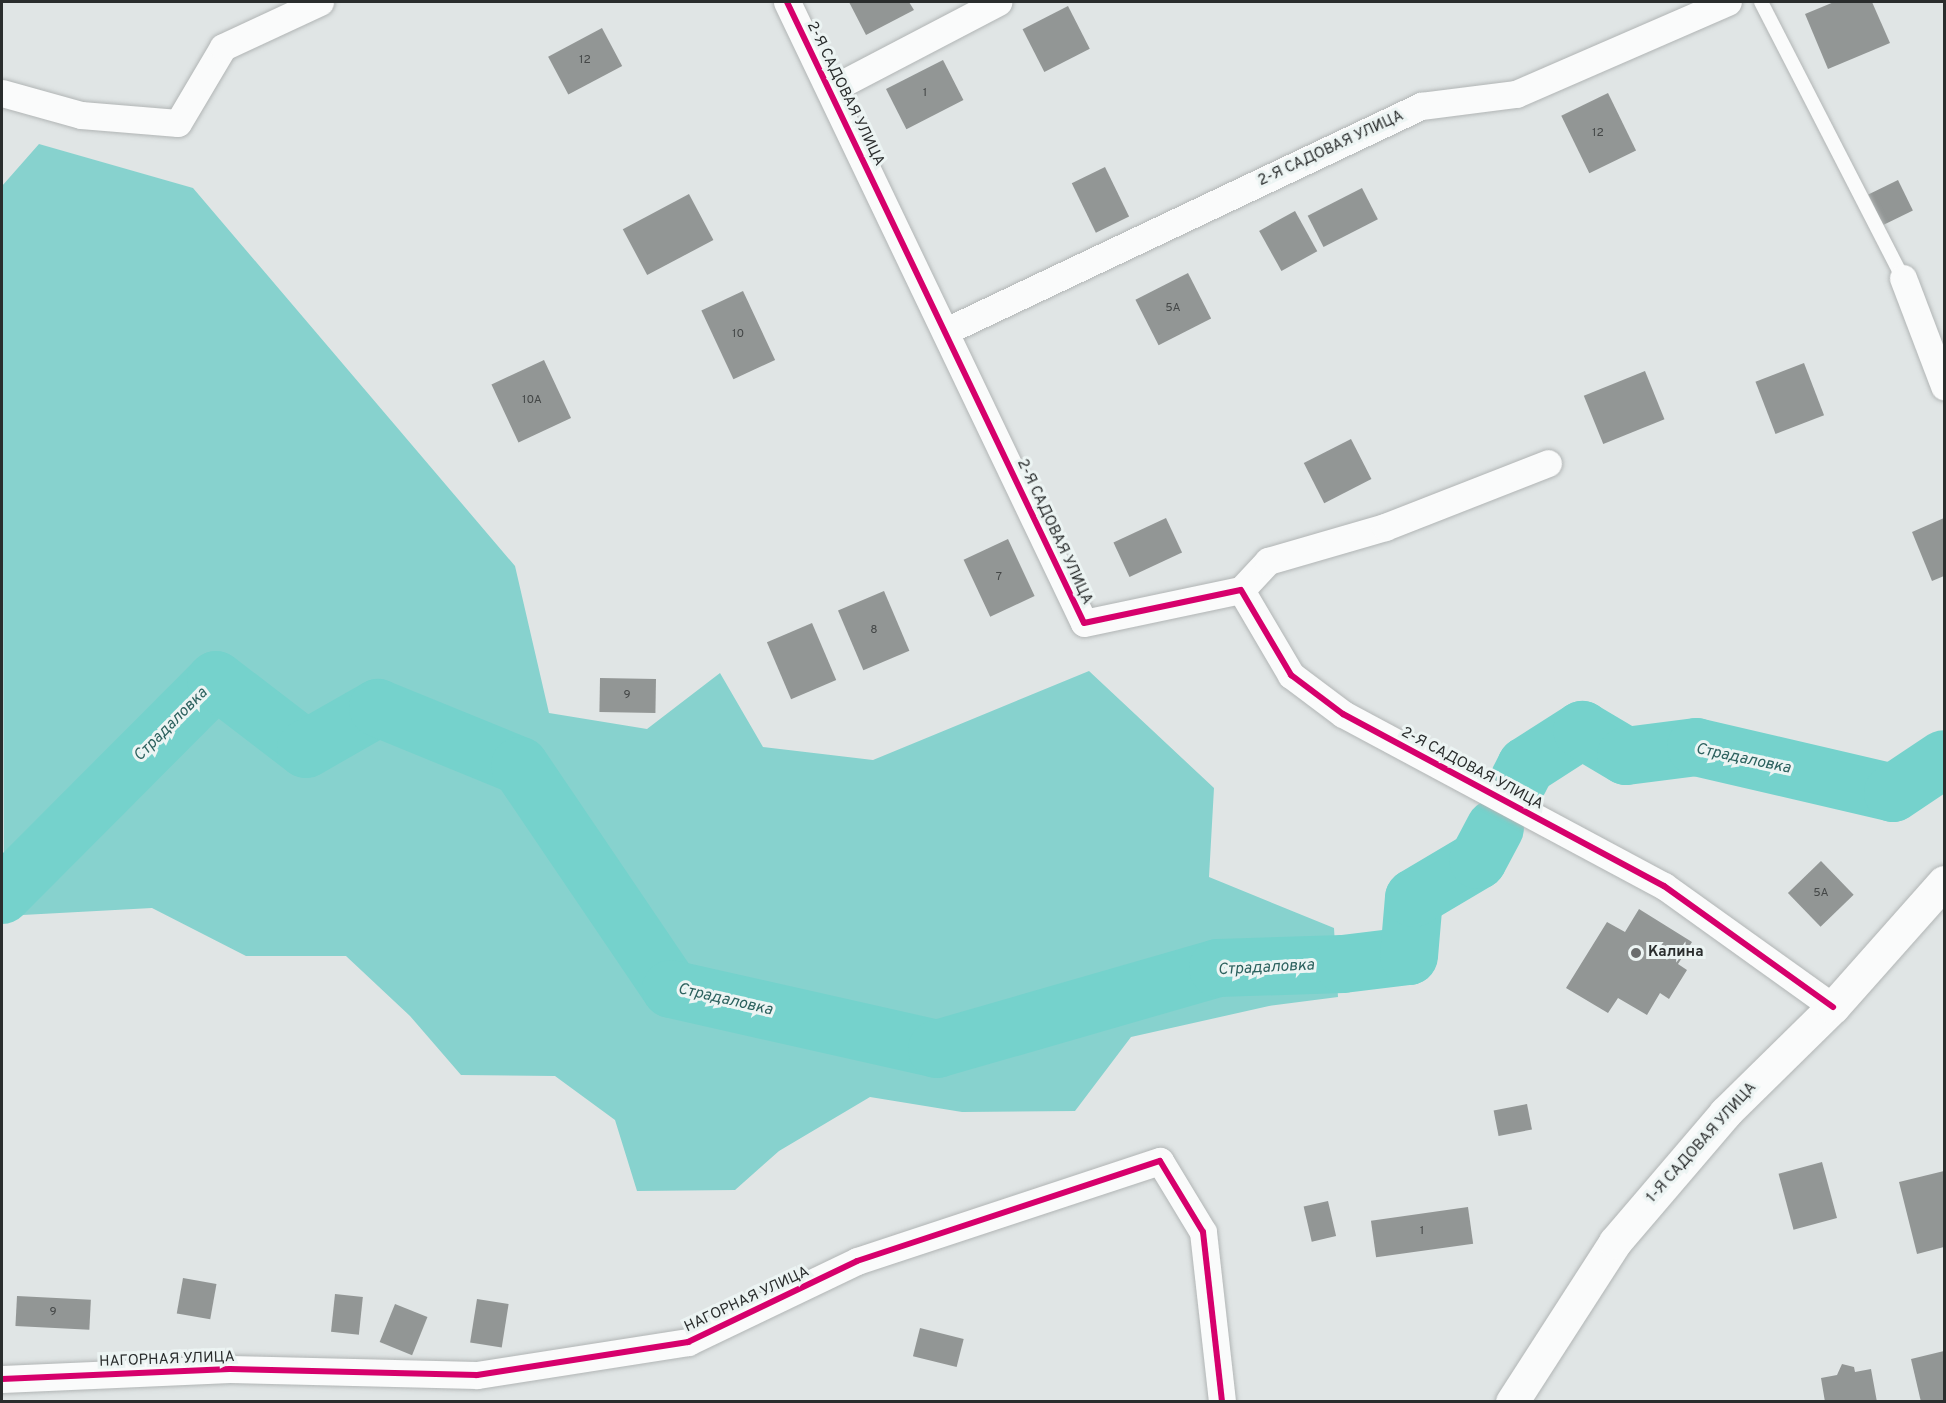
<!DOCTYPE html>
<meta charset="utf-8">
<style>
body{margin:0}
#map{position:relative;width:1946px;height:1403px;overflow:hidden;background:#e0e5e5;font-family:Overpass,sans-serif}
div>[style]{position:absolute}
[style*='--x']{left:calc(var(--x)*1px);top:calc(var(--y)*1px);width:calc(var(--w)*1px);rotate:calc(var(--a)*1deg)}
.forest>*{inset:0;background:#87d2ce}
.river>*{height:58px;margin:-29px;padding:0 29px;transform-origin:29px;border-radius:29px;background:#75d2cc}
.building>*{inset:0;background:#929695;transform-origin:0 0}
.roads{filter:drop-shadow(0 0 2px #b1b5b5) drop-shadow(0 0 2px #b1b5b5)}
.service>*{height:14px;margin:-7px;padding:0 7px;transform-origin:7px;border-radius:7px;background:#fafbfb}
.minor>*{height:27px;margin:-13.5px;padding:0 13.5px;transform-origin:13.5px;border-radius:13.5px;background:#fafbfb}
.tertiary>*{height:33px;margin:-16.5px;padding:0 16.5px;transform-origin:16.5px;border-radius:16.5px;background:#fafbfb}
.cycleway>*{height:6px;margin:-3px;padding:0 3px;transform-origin:3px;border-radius:3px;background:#d6006c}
.dots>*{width:16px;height:16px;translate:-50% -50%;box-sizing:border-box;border:3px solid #ecf4f3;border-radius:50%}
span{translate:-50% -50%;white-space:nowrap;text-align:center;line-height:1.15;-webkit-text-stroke:6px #ecf4f3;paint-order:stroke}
.number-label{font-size:12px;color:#444747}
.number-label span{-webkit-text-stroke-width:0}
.street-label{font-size:15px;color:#2a2d2d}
.poi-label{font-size:15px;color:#2a2d2d;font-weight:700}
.left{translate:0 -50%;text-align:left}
.water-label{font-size:16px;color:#2c615e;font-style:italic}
.frame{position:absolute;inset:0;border:3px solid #2a2d2d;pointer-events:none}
</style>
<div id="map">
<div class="forest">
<div style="clip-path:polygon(39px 144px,193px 188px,515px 566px,549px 713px,647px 729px,720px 673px,763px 747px,873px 760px,1089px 671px,1214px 788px,1209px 877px,1334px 928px,1338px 997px,1269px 1006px,1131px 1037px,1075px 1111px,962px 1112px,870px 1097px,779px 1151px,735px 1190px,637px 1191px,615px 1120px,555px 1076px,461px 1075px,410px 1016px,346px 956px,246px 956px,152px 908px,4px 916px,2px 186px)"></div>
</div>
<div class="river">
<div style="--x:1519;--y:780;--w:16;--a:-63"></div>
<div style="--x:1526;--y:766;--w:67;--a:-32.7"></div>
<div style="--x:1582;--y:730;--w:51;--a:30.6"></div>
<div style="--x:1626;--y:756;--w:71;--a:-7.3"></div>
<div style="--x:1696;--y:747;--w:202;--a:13.1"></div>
<div style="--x:1893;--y:793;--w:61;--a:-33.7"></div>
<div style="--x:2;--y:895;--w:303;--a:-45.1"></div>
<div style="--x:216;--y:680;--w:113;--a:37.5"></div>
<div style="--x:306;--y:749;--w:83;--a:-29.7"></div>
<div style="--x:378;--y:708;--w:153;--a:22.2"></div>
<div style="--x:520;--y:766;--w:269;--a:55.9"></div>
<div style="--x:671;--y:989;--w:273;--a:12.7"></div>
<div style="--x:937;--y:1049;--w:292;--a:-16.1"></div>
<div style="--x:1218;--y:968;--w:125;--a:-1.8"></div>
<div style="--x:1343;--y:964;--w:66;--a:-6.9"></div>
<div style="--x:1409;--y:956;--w:58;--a:-85.1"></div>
<div style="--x:1414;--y:898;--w:74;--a:-30.7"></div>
<div style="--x:1478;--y:860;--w:36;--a:-62"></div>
</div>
<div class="building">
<div style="clip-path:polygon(849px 2px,909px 2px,914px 10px,866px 35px)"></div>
<div style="clip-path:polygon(1834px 2px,1872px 2px,1890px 43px,1828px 69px,1805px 14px)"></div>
<div style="left:1068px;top:6px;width:48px;height:51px;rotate:63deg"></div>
<div style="left:602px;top:28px;width:43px;height:61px;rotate:62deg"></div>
<div style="left:943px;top:60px;width:45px;height:64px;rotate:63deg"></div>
<div style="left:1608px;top:93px;width:64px;height:52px;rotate:64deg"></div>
<div style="left:1105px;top:167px;width:55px;height:37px;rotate:64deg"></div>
<div style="left:1898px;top:180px;width:34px;height:33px;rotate:64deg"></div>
<div style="left:1362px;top:188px;width:35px;height:61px;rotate:63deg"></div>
<div style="left:689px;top:194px;width:52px;height:75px;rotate:62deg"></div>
<div style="left:1295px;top:211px;width:46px;height:41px;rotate:61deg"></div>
<div style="left:1188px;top:273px;width:51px;height:59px;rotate:63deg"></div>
<div style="left:743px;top:291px;width:76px;height:46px;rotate:65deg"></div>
<div style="left:544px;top:360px;width:64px;height:58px;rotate:65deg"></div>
<div style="left:1804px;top:363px;width:56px;height:52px;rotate:69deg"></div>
<div style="left:1645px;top:371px;width:52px;height:66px;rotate:68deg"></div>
<div style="left:1351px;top:439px;width:45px;height:53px;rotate:63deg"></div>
<div style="left:1166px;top:518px;width:38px;height:58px;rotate:65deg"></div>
<div style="clip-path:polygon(1944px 518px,1944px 576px,1932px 581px,1912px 532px)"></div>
<div style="left:1008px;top:539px;width:63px;height:49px;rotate:65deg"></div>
<div style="left:884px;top:591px;width:65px;height:50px;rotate:67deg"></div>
<div style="left:812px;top:623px;width:62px;height:49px;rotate:67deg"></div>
<div style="left:600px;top:678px;width:56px;height:34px;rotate:1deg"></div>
<div style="left:1821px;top:861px;width:47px;height:46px;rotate:46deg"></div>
<div style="clip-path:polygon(1639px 909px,1692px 942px,1678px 964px,1687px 970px,1669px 999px,1660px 993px,1647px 1015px,1618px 998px,1608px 1013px,1566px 988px,1607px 922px,1625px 932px)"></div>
<div style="left:1527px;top:1104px;width:26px;height:34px;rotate:79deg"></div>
<div style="left:1822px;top:1162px;width:58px;height:45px;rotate:75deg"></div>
<div style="clip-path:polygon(1944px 1171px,1944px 1247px,1917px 1254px,1899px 1182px)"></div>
<div style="left:1328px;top:1201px;width:36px;height:25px;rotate:77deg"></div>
<div style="left:1468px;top:1207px;width:37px;height:98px;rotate:82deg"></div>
<div style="left:183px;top:1278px;width:34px;height:36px;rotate:10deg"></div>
<div style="left:335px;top:1294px;width:28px;height:38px;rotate:6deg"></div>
<div style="left:17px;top:1296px;width:74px;height:30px;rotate:3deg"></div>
<div style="left:477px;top:1299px;width:32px;height:44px;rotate:9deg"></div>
<div style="left:395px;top:1304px;width:35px;height:41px;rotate:22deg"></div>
<div style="left:920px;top:1328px;width:45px;height:29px;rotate:14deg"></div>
<div style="clip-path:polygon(1944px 1351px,1944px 1402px,1921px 1402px,1911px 1359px)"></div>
<div style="clip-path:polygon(1842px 1364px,1854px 1367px,1855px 1372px,1871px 1369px,1877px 1402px,1825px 1402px,1821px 1378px,1837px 1375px)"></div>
</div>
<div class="roads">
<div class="service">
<div style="--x:1761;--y:2;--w:310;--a:62.8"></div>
</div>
<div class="minor">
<div style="--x:787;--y:2;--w:688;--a:64.44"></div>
<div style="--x:1084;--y:623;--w:160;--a:-11.9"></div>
<div style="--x:1241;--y:590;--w:99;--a:59.5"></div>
<div style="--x:1291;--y:675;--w:65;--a:36.9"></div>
<div style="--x:1343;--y:714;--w:364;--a:28.2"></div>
<div style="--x:1664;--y:886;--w:208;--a:35.6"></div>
<div style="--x:830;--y:90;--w:190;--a:-27.6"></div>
<div style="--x:2;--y:93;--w:82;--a:15.6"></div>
<div style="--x:81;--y:115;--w:97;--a:4.7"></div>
<div style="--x:178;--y:123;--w:88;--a:-59.4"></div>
<div style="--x:223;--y:47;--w:107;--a:-24.9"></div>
<div style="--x:1903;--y:278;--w:116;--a:69.2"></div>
<div style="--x:946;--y:331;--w:526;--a:-25.35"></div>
<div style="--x:1421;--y:106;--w:96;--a:-7.2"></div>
<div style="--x:1516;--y:94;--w:231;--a:-23.5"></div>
<div style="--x:1241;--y:590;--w:40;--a:-47"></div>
<div style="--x:1268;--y:561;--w:122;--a:-16.2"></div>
<div style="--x:1385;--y:527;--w:175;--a:-21.4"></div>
<div style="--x:2;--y:1379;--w:228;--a:-2.5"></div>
<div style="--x:230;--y:1369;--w:247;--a:1.4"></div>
<div style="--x:477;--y:1375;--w:214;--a:-8.9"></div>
<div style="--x:688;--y:1342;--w:187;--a:-25.6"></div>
<div style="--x:857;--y:1261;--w:319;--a:-18.3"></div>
<div style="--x:1160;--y:1161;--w:83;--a:58.8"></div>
<div style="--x:1203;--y:1232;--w:171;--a:83.6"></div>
</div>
<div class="tertiary">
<div style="--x:1512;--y:1402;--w:190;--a:-57.2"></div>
<div style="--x:1615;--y:1242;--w:170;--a:-49.5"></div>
<div style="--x:1725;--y:1113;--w:151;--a:-44.5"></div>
<div style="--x:1833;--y:1007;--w:167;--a:-48.4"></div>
</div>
</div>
<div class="cycleway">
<div style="--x:787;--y:2;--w:688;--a:64.44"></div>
<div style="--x:1084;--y:623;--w:160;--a:-11.9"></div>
<div style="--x:1241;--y:590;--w:99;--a:59.5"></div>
<div style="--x:1291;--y:675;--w:65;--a:36.9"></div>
<div style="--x:1343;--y:714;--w:364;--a:28.2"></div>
<div style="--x:1664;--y:886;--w:208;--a:35.6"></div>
<div style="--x:2;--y:1379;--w:228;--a:-2.5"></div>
<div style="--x:230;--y:1369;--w:247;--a:1.4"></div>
<div style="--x:477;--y:1375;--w:214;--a:-8.9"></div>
<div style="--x:688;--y:1342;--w:187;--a:-25.6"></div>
<div style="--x:857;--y:1261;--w:319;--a:-18.3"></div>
<div style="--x:1160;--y:1161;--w:83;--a:58.8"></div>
<div style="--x:1203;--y:1232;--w:171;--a:83.6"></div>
</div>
<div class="dots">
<div style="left:1636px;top:953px;background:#6a6d6d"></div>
</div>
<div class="number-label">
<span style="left:585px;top:61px">12</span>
<span style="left:925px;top:94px">1</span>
<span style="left:1598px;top:134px">12</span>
<span style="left:1173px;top:309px">5А</span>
<span style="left:738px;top:335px">10</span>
<span style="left:532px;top:401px">10А</span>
<span style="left:999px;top:578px">7</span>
<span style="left:874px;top:631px">8</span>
<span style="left:627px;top:696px">9</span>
<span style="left:1821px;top:894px">5А</span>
<span style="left:1422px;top:1232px">1</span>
<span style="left:53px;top:1313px">9</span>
</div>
<div class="street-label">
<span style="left:845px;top:94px;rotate:64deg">2-Я САДОВАЯ УЛИЦА</span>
<span style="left:1331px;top:149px;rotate:-25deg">2-Я САДОВАЯ УЛИЦА</span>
<span style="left:1054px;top:532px;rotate:65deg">2-Я САДОВАЯ УЛИЦА</span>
<span style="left:1472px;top:769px;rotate:28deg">2-Я САДОВАЯ УЛИЦА</span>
<span style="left:1702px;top:1143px;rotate:-48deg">1-Я САДОВАЯ УЛИЦА</span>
<span style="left:747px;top:1300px;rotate:-25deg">НАГОРНАЯ УЛИЦА</span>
<span style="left:167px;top:1360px;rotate:-2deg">НАГОРНАЯ УЛИЦА</span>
</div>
<div class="poi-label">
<span class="left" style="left:1648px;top:953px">Калина</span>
</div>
<div class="water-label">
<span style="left:171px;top:725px;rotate:-45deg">Страдаловка</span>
<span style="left:1743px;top:759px;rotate:12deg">Страдаловка</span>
<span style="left:1266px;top:968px;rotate:-3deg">Страдаловка</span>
<span style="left:725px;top:1000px;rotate:13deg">Страдаловка</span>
</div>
<div class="frame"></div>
</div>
